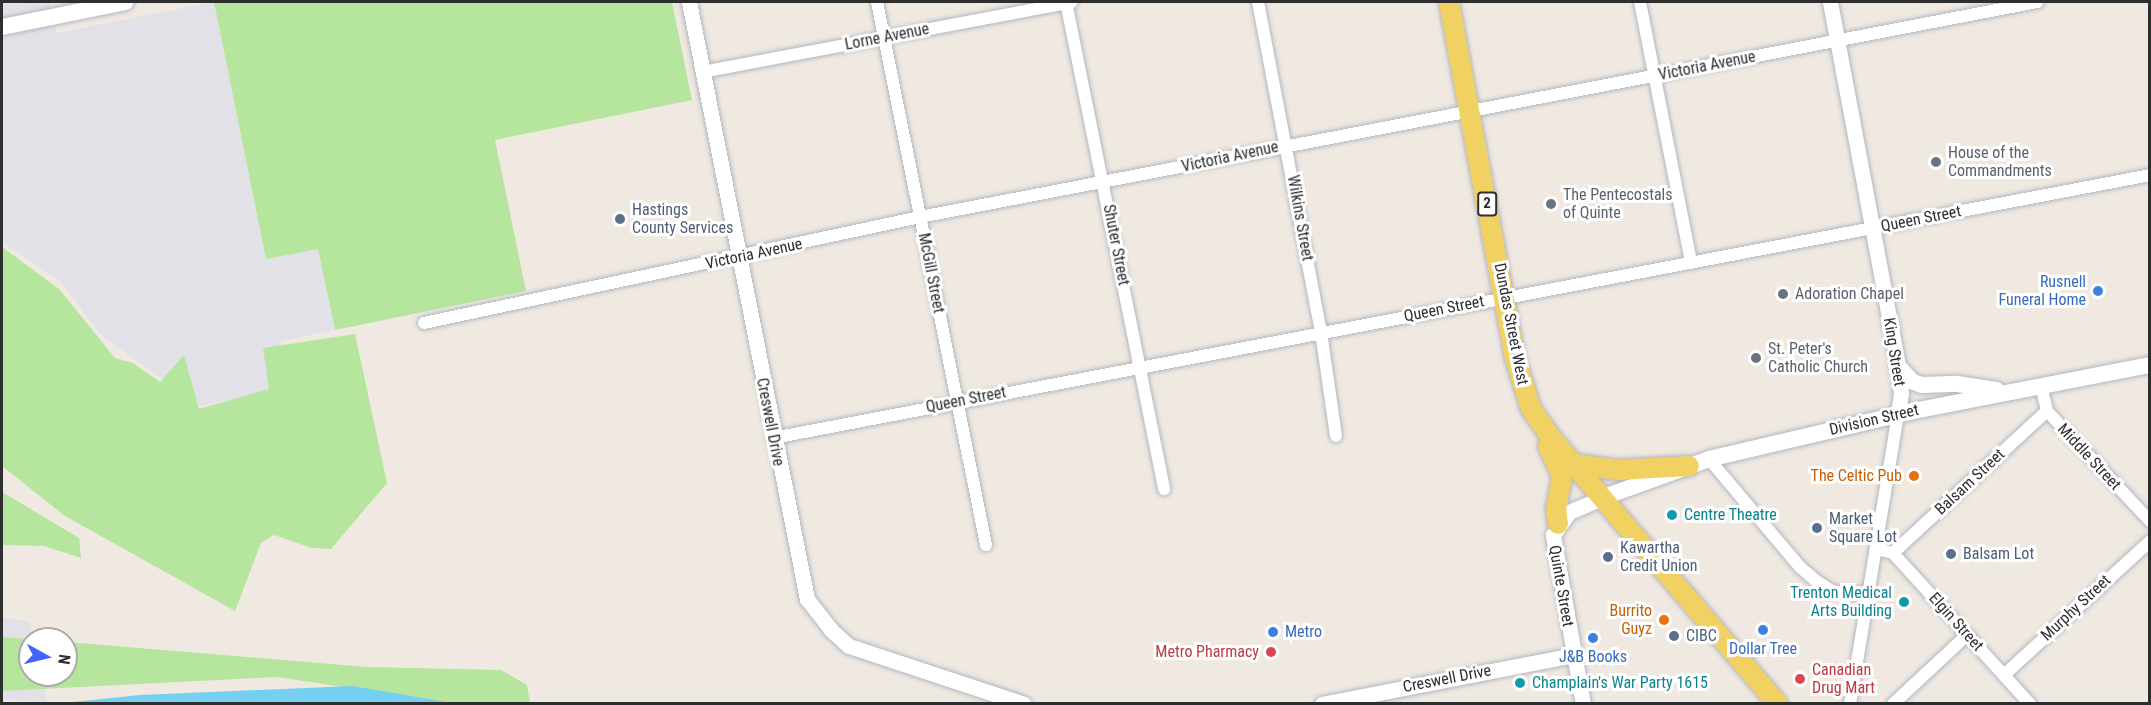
<!DOCTYPE html>
<style>
body{margin:0}
#map{position:relative;width:2151px;height:705px;overflow:hidden;background:#efe9e1;font-family:"Roboto Condensed",sans-serif}
div>[style]{position:absolute}
[style*='--x']{left:calc(var(--x)*1px);top:calc(var(--y)*1px);width:calc(var(--w)*1px);rotate:calc(var(--a)*1deg)}
.industrial>*{inset:0;background:#e3e1e8}
.green>*{inset:0;background:#b6e59e}
.water>*{inset:0;background:#75cff0}
.roads{filter:drop-shadow(0 0 2px #b4b7c1) drop-shadow(0 0 2px #b4b7c1)}
.minor>*{height:12px;margin:-6px;padding:0 6px;transform-origin:6px;border-radius:6px;background:#fff}
.tertiary>*{height:15px;margin:-7.5px;padding:0 7.5px;transform-origin:7.5px;border-radius:7.5px;background:#fff}
.secondary>*{height:16px;margin:-8px;padding:0 8px;transform-origin:8px;border-radius:8px;background:#fff}
.primary>*{height:20px;margin:-10px;padding:0 10px;transform-origin:10px;border-radius:10px;background:#f2d163}
.dots>*{width:16px;height:16px;translate:-50% -50%;box-sizing:border-box;border:3px solid #fff;border-radius:50%}
span{translate:-50% -50%;white-space:nowrap;text-align:center;line-height:1.15;-webkit-text-stroke:6px #fff;paint-order:stroke}
.shield-label span{padding:2px 4px;background:#fff;border:2px solid;border-radius:4px;-webkit-text-stroke-width:0}
.shield-label{font-size:15px;color:#2e2e2e;font-weight:700}
.street-label{font-size:16px;color:#2e2e2e}
.worship-label{font-size:16px;color:#5b616d}
.left{translate:0 -50%;text-align:left}
.service-label{font-size:16px;color:#4e5e75}
.shop-label{font-size:16px;color:#366cbe}
.right{translate:-100% -50%;text-align:right}
.food-label{font-size:16px;color:#c56008}
.culture-label{font-size:16px;color:#0d838f}
.health-label{font-size:16px;color:#be3a42}
.frame{position:absolute;inset:0;border:3px solid #2e2e2e;pointer-events:none}
.north{position:absolute;left:18px;top:627px;width:60px;height:60px;box-sizing:border-box;background:#fff;border:2px solid #ababab;border-radius:50%;rotate:98deg;font-size:16px;font-weight:700;line-height:24px;text-align:center;color:#2e2e2e}
.north::after{content:'';display:block;margin:auto;width:21px;height:27px;background:#4264fb;clip-path:polygon(50% 0,100% 100%,50% 72%,0 100%)}
</style>
<div id="map">
<div class="industrial">
<div style="clip-path:polygon(2px 2px,50px 2px,56px 33px,214px 2px,266px 259px,318px 248px,335px 330px,281px 341px,290px 387px,200px 406px,101px 335px,60px 281px,2px 242px)"></div>
<div style="clip-path:polygon(2px 617px,30px 622px,34px 639px,30px 639px,30px 675px,41px 675px,47px 703px,2px 699px)"></div>
</div>
<div class="green">
<div style="clip-path:polygon(214px 2px,672px 2px,692px 100px,495px 140px,526px 291px,335px 330px,318px 249px,266px 259px)"></div>
<div style="clip-path:polygon(2px 247px,59px 289px,115px 358px,133px 363px,160px 382px,184px 355px,199px 409px,269px 389px,263px 348px,355px 334px,387px 483px,331px 549px,312px 548px,274px 535px,261px 543px,235px 611px,65px 516px,2px 466px)"></div>
<div style="clip-path:polygon(2px 492px,79px 538px,81px 558px,44px 546px,2px 545px)"></div>
<div style="clip-path:polygon(2px 637px,30px 639px,30px 675px,66px 675px,66px 642px,367px 667px,501px 670px,527px 685px,530px 703px,448px 703px,277px 677px,2px 691px)"></div>
</div>
<div class="water">
<div style="clip-path:polygon(352px 686px,452px 703px,63px 703px,140px 695px)"></div>
</div>
<div class="roads">
<div class="minor">
<div style="--x:877;--y:2;--w:554;--a:78.65"></div>
<div style="--x:1066;--y:2;--w:497;--a:78.6"></div>
<div style="--x:1258;--y:2;--w:336;--a:79.2"></div>
<div style="--x:1321;--y:332;--w:105;--a:81.8"></div>
<div style="--x:1640;--y:2;--w:265;--a:78.9"></div>
<div style="--x:702;--y:72;--w:376;--a:-10.7"></div>
<div style="--x:424;--y:323;--w:507;--a:-12.06"></div>
<div style="--x:920;--y:217;--w:1138;--a:-10.89"></div>
<div style="--x:2041;--y:385;--w:27;--a:77"></div>
<div style="--x:2047;--y:411;--w:151;--a:46.9"></div>
<div style="--x:773;--y:438;--w:1402;--a:-10.81"></div>
<div style="--x:1709;--y:459;--w:141;--a:49.9"></div>
<div style="--x:1800;--y:567;--w:20;--a:41"></div>
<div style="--x:1815;--y:580;--w:20;--a:33"></div>
<div style="--x:1832;--y:591;--w:21;--a:8"></div>
<div style="--x:1853;--y:594;--w:17;--a:-10"></div>
<div style="--x:1876;--y:549;--w:17;--a:13"></div>
<div style="--x:1893;--y:553;--w:204;--a:47.8"></div>
<div style="--x:1893;--y:553;--w:209;--a:-42.7"></div>
<div style="--x:2004;--y:675;--w:198;--a:-42.5"></div>
<div style="--x:1850;--y:704;--w:294;--a:-80.6"></div>
<div style="--x:1893;--y:704;--w:101;--a:-43"></div>
</div>
<div class="tertiary">
<div style="--x:689;--y:2;--w:609;--a:78.82"></div>
<div style="--x:807;--y:599;--w:39;--a:52"></div>
<div style="--x:831;--y:630;--w:24;--a:42"></div>
<div style="--x:849;--y:646;--w:184;--a:18.3"></div>
<div style="--x:1830;--y:2;--w:370;--a:79.4"></div>
<div style="--x:1898;--y:366;--w:27;--a:84"></div>
<div style="--x:1901;--y:393;--w:21;--a:98"></div>
<div style="--x:1322;--y:704;--w:256;--a:-11"></div>
<div style="--x:1583;--y:704;--w:172;--a:-100.1"></div>
<div style="--x:1553;--y:535;--w:28;--a:-55"></div>
<div style="--x:1569;--y:512;--w:38;--a:-23"></div>
</div>
<div class="secondary">
<div style="--x:2;--y:27;--w:126;--a:-11.4"></div>
<div style="--x:1898;--y:366;--w:22;--a:47"></div>
<div style="--x:1913;--y:382;--w:9;--a:18"></div>
<div style="--x:1922;--y:385;--w:35;--a:-2"></div>
<div style="--x:1957;--y:384;--w:40;--a:8.5"></div>
<div style="--x:1604;--y:497;--w:112;--a:-19.9"></div>
<div style="--x:1709;--y:459;--w:210;--a:-13.2"></div>
<div style="--x:1913;--y:411;--w:241;--a:-11"></div>
</div>
<div class="primary">
<div style="--x:1449;--y:2;--w:362;--a:79.5"></div>
<div style="--x:1515;--y:358;--w:53;--a:72.6"></div>
<div style="--x:1531;--y:409;--w:38;--a:55"></div>
<div style="--x:1553;--y:440;--w:347;--a:49.6"></div>
<div style="--x:1548;--y:446;--w:33;--a:65"></div>
<div style="--x:1562;--y:476;--w:35;--a:100"></div>
<div style="--x:1556;--y:510;--w:14;--a:82"></div>
<div style="--x:1574;--y:464;--w:44;--a:7.8"></div>
<div style="--x:1618;--y:470;--w:71;--a:-3.2"></div>
</div>
</div>
<div class="dots">
<div style="left:1936px;top:162px;background:#6b7280"></div>
<div style="left:1551px;top:204px;background:#6b7280"></div>
<div style="left:620px;top:219px;background:#5c6f8a"></div>
<div style="left:2098px;top:291px;background:#3f7fe0"></div>
<div style="left:1783px;top:294px;background:#6b7280"></div>
<div style="left:1756px;top:358px;background:#6b7280"></div>
<div style="left:1914px;top:476px;background:#e8710a"></div>
<div style="left:1672px;top:515px;background:#0f9aa8"></div>
<div style="left:1817px;top:528px;background:#5c6f8a"></div>
<div style="left:1951px;top:554px;background:#5c6f8a"></div>
<div style="left:1608px;top:557px;background:#5c6f8a"></div>
<div style="left:1904px;top:602px;background:#0f9aa8"></div>
<div style="left:1664px;top:620px;background:#e8710a"></div>
<div style="left:1763px;top:630px;background:#3f7fe0"></div>
<div style="left:1273px;top:632px;background:#3f7fe0"></div>
<div style="left:1674px;top:636px;background:#5c6f8a"></div>
<div style="left:1593px;top:638px;background:#3f7fe0"></div>
<div style="left:1271px;top:652px;background:#e0444e"></div>
<div style="left:1800px;top:679px;background:#e0444e"></div>
<div style="left:1520px;top:683px;background:#0f9aa8"></div>
</div>
<div class="shield-label">
<span style="left:1487px;top:204px">2</span>
</div>
<div class="street-label">
<span style="left:887px;top:37px;rotate:-11deg">Lorne Avenue</span>
<span style="left:1707px;top:66px;rotate:-11deg">Victoria Avenue</span>
<span style="left:1230px;top:157px;rotate:-12deg">Victoria Avenue</span>
<span style="left:1300px;top:218px;rotate:80deg">Wilkins Street</span>
<span style="left:1921px;top:219px;rotate:-11deg">Queen Street</span>
<span style="left:1116px;top:245px;rotate:79deg">Shuter Street</span>
<span style="left:754px;top:254px;rotate:-12deg">Victoria Avenue</span>
<span style="left:931px;top:273px;rotate:79deg">McGill Street</span>
<span style="left:1444px;top:309px;rotate:-11deg">Queen Street</span>
<span style="left:1511px;top:324px;rotate:79deg">Dundas Street West</span>
<span style="left:1894px;top:352px;rotate:81deg">King Street</span>
<span style="left:966px;top:400px;rotate:-11deg">Queen Street</span>
<span style="left:1874px;top:420px;rotate:-13deg">Division Street</span>
<span style="left:770px;top:422px;rotate:79deg">Creswell Drive</span>
<span style="left:2089px;top:457px;rotate:47deg">Middle Street</span>
<span style="left:1970px;top:482px;rotate:-43deg">Balsam Street</span>
<span style="left:1561px;top:586px;rotate:80deg">Quinte Street</span>
<span style="left:2076px;top:608px;rotate:-43deg">Murphy Street</span>
<span style="left:1956px;top:622px;rotate:48deg">Elgin Street</span>
<span style="left:1447px;top:679px;rotate:-11deg">Creswell Drive</span>
</div>
<div class="worship-label">
<span class="left" style="left:1948px;top:162px">House of the<br>Commandments</span>
<span class="left" style="left:1563px;top:204px">The Pentecostals<br>of Quinte</span>
<span class="left" style="left:1795px;top:294px">Adoration Chapel</span>
<span class="left" style="left:1768px;top:358px">St. Peter's<br>Catholic Church</span>
</div>
<div class="service-label">
<span class="left" style="left:632px;top:219px">Hastings<br>County Services</span>
<span class="left" style="left:1829px;top:528px">Market<br>Square Lot</span>
<span class="left" style="left:1620px;top:557px">Kawartha<br>Credit Union</span>
<span class="left" style="left:1963px;top:554px">Balsam Lot</span>
<span class="left" style="left:1686px;top:636px">CIBC</span>
</div>
<div class="shop-label">
<span class="right" style="left:2086px;top:291px">Rusnell<br>Funeral Home</span>
<span class="left" style="left:1285px;top:632px">Metro</span>
<span style="left:1763px;top:649px">Dollar Tree</span>
<span style="left:1593px;top:657px">J&amp;B Books</span>
</div>
<div class="food-label">
<span class="right" style="left:1902px;top:476px">The Celtic Pub</span>
<span class="right" style="left:1652px;top:620px">Burrito<br>Guyz</span>
</div>
<div class="culture-label">
<span class="left" style="left:1684px;top:515px">Centre Theatre</span>
<span class="right" style="left:1892px;top:602px">Trenton Medical<br>Arts Building</span>
<span class="left" style="left:1532px;top:683px">Champlain's War Party 1615</span>
</div>
<div class="health-label">
<span class="right" style="left:1259px;top:652px">Metro Pharmacy</span>
<span class="left" style="left:1812px;top:679px">Canadian<br>Drug Mart</span>
</div>
<div class="frame"></div>
<div class="north">N</div>
</div>
